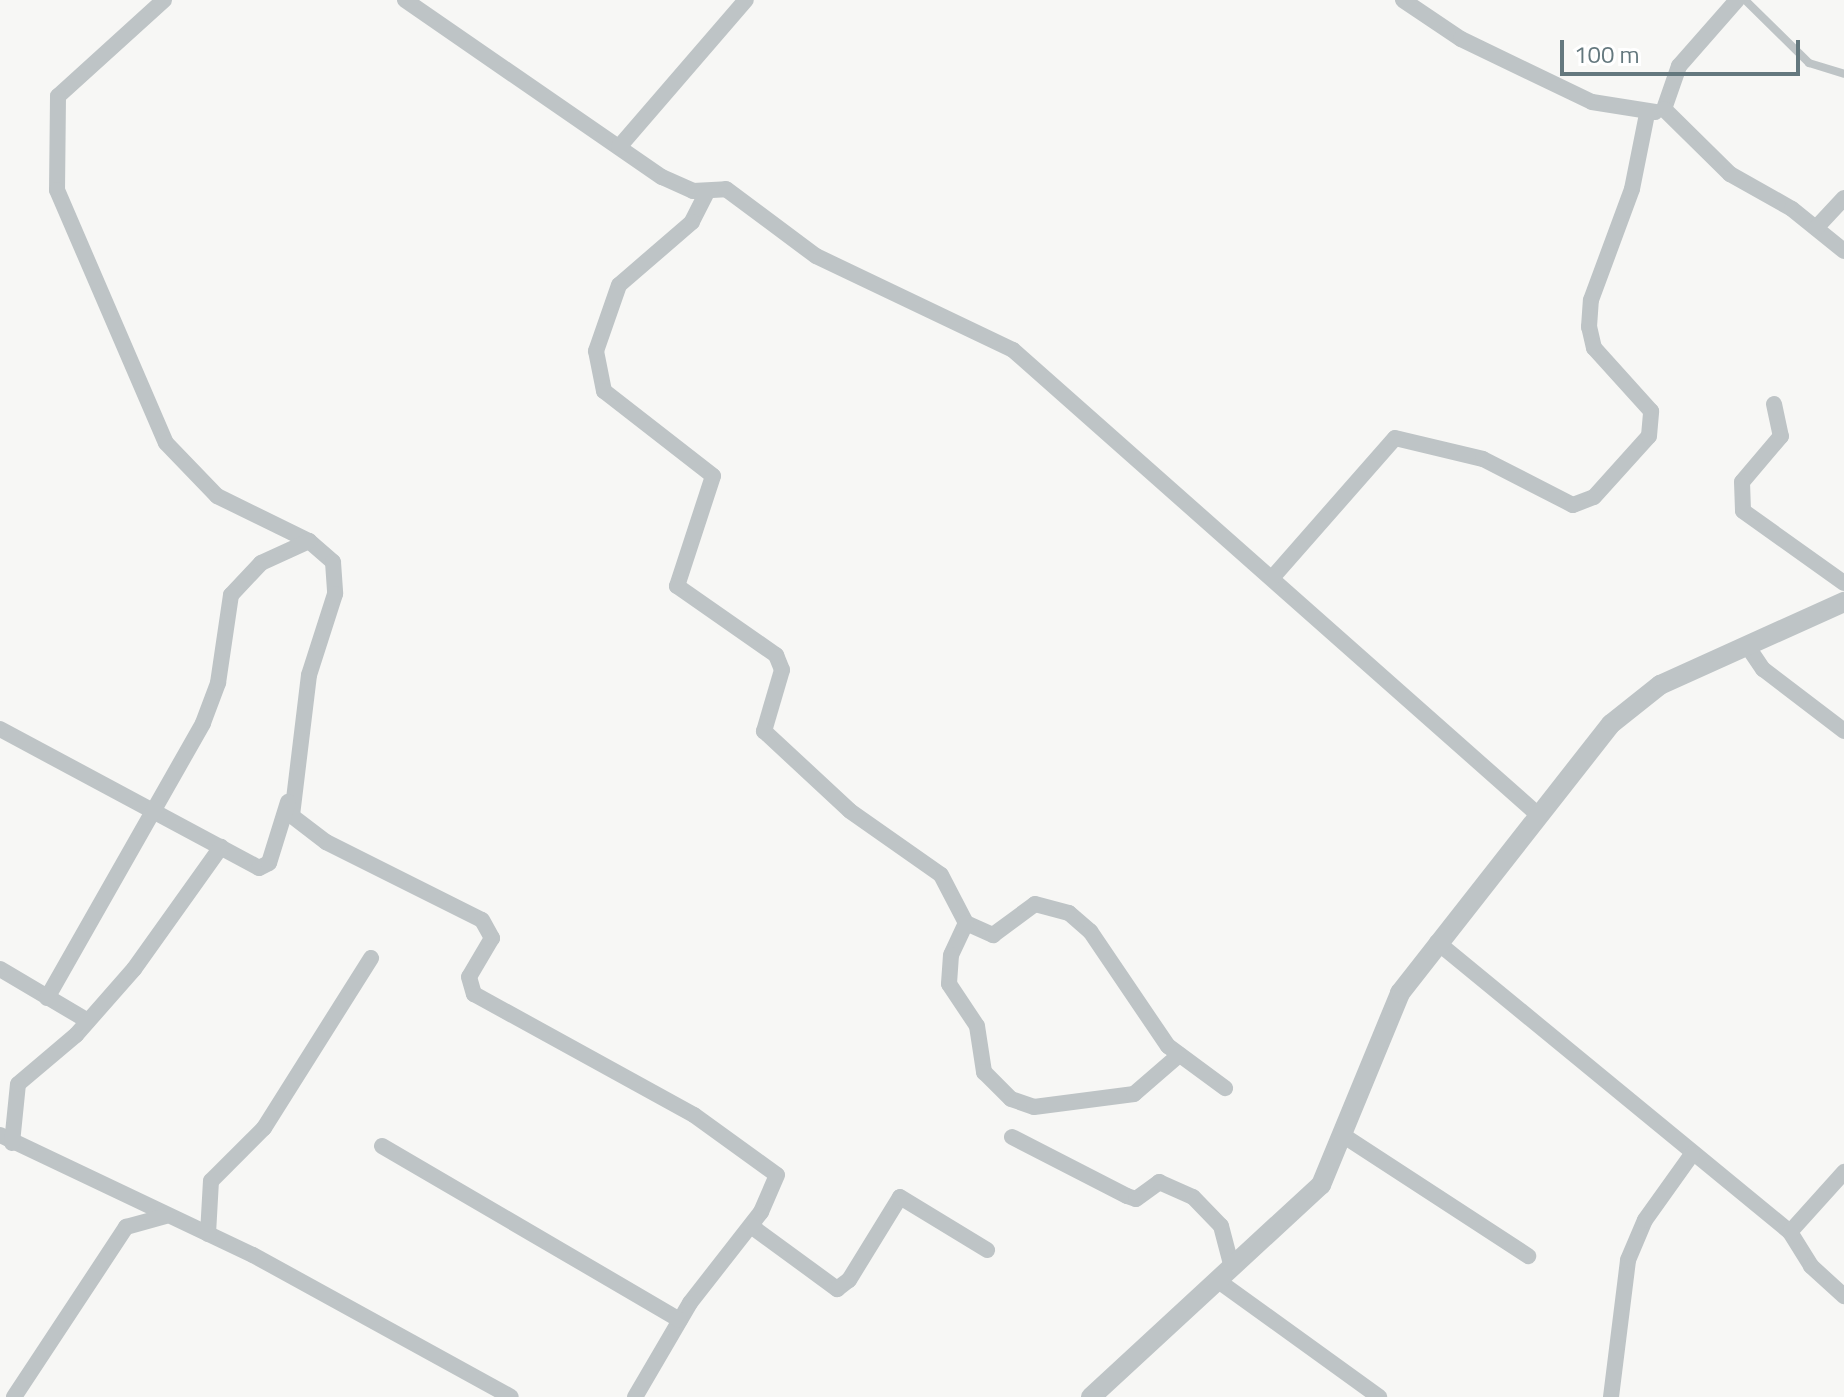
<!DOCTYPE html>
<style>
body{margin:0}
#map{position:relative;width:1844px;height:1397px;overflow:hidden;background:#f7f7f5;font-family:"Titillium Web",sans-serif}
div>[style]{position:absolute}
[style*='--x']{left:calc(var(--x)*1px);top:calc(var(--y)*1px);width:calc(var(--w)*1px);rotate:calc(var(--a)*1deg)}
.service>*{height:8px;margin:-4px;padding:0 4px;transform-origin:4px;border-radius:4px;background:#bec4c6}
.minor>*{height:16px;margin:-8px;padding:0 8px;transform-origin:8px;border-radius:8px;background:#bec4c6}
.tertiary>*{height:20px;margin:-10px;padding:0 10px;transform-origin:10px;border-radius:10px;background:#bec4c6}
span{translate:-50% -50%;white-space:nowrap;text-align:center;line-height:1.15;-webkit-text-stroke:8px #fff;paint-order:stroke}
.scale{position:absolute;left:1560px;top:40px;width:240px;height:36px;box-sizing:border-box;border:4px solid #64787e;border-top:0;padding-left:10px;font-size:24px;line-height:28px;white-space:nowrap;color:#64787e;-webkit-text-stroke:6px #fff;paint-order:stroke}
</style>
<div id="map">
<div class="service">
<div style="--x:1745;--y:0;--w:90;--a:44.5"></div>
<div style="--x:1809;--y:63;--w:37;--a:17"></div>
</div>
<div class="minor">
<div style="--x:164;--y:0;--w:143;--a:137.8"></div>
<div style="--x:58;--y:96;--w:94;--a:90.6"></div>
<div style="--x:57;--y:190;--w:275;--a:66.7"></div>
<div style="--x:166;--y:443;--w:74;--a:46.1"></div>
<div style="--x:217;--y:496;--w:102;--a:26.1"></div>
<div style="--x:309;--y:541;--w:32;--a:41"></div>
<div style="--x:333;--y:562;--w:32;--a:86"></div>
<div style="--x:335;--y:594;--w:85;--a:107.8"></div>
<div style="--x:309;--y:675;--w:142;--a:96.9"></div>
<div style="--x:292;--y:816;--w:43;--a:37.4"></div>
<div style="--x:326;--y:842;--w:174;--a:26.6"></div>
<div style="--x:482;--y:920;--w:21;--a:61"></div>
<div style="--x:492;--y:938;--w:45;--a:120.5"></div>
<div style="--x:469;--y:977;--w:18;--a:74"></div>
<div style="--x:474;--y:994;--w:251;--a:28.8"></div>
<div style="--x:694;--y:1115;--w:102;--a:35.9"></div>
<div style="--x:777;--y:1175;--w:40;--a:113.4"></div>
<div style="--x:761;--y:1212;--w:115;--a:128"></div>
<div style="--x:690;--y:1303;--w:109;--a:120.3"></div>
<div style="--x:405;--y:0;--w:312;--a:34.6"></div>
<div style="--x:662;--y:177;--w:34;--a:24"></div>
<div style="--x:693;--y:191;--w:33;--a:-3"></div>
<div style="--x:726;--y:189;--w:112;--a:36.7"></div>
<div style="--x:816;--y:256;--w:218;--a:25.5"></div>
<div style="--x:1013;--y:350;--w:697;--a:41.51"></div>
<div style="--x:1403;--y:0;--w:70;--a:33.9"></div>
<div style="--x:1461;--y:39;--w:145;--a:25.7"></div>
<div style="--x:1592;--y:102;--w:64;--a:9"></div>
<div style="--x:1737;--y:0;--w:88;--a:131.3"></div>
<div style="--x:1679;--y:66;--w:46;--a:109.2"></div>
<div style="--x:1664;--y:109;--w:93;--a:44.6"></div>
<div style="--x:1730;--y:174;--w:71;--a:29.4"></div>
<div style="--x:1792;--y:209;--w:67;--a:38.9"></div>
<div style="--x:619;--y:147;--w:194;--a:-49.2"></div>
<div style="--x:707;--y:192;--w:34;--a:117"></div>
<div style="--x:692;--y:222;--w:96;--a:139.2"></div>
<div style="--x:619;--y:285;--w:70;--a:109.2"></div>
<div style="--x:596;--y:351;--w:41;--a:78.7"></div>
<div style="--x:604;--y:391;--w:138;--a:37.9"></div>
<div style="--x:713;--y:476;--w:116;--a:108.1"></div>
<div style="--x:677;--y:586;--w:121;--a:34.9"></div>
<div style="--x:776;--y:655;--w:16;--a:68"></div>
<div style="--x:782;--y:670;--w:64;--a:106.4"></div>
<div style="--x:764;--y:731;--w:117;--a:42.9"></div>
<div style="--x:850;--y:811;--w:111;--a:35.1"></div>
<div style="--x:941;--y:875;--w:54;--a:62.5"></div>
<div style="--x:966;--y:923;--w:30;--a:24"></div>
<div style="--x:993;--y:935;--w:52;--a:-36.4"></div>
<div style="--x:1035;--y:904;--w:35;--a:15"></div>
<div style="--x:1069;--y:913;--w:28;--a:41"></div>
<div style="--x:1090;--y:931;--w:139;--a:55.9"></div>
<div style="--x:1168;--y:1046;--w:71;--a:36.4"></div>
<div style="--x:1816;--y:228;--w:41;--a:-47"></div>
<div style="--x:1774;--y:404;--w:33;--a:78"></div>
<div style="--x:1781;--y:436;--w:60;--a:130.3"></div>
<div style="--x:1742;--y:482;--w:29;--a:88"></div>
<div style="--x:1743;--y:511;--w:124;--a:35.5"></div>
<div style="--x:1272;--y:578;--w:186;--a:-48.7"></div>
<div style="--x:1395;--y:438;--w:90;--a:13.4"></div>
<div style="--x:1483;--y:459;--w:101;--a:27.1"></div>
<div style="--x:1573;--y:505;--w:22;--a:-21"></div>
<div style="--x:1594;--y:497;--w:82;--a:-48"></div>
<div style="--x:1649;--y:436;--w:25;--a:-85"></div>
<div style="--x:1651;--y:411;--w:85;--a:-132.1"></div>
<div style="--x:1594;--y:348;--w:22;--a:-103"></div>
<div style="--x:1589;--y:327;--w:27;--a:-86"></div>
<div style="--x:1591;--y:300;--w:118;--a:-69.7"></div>
<div style="--x:1632;--y:189;--w:76;--a:-78.7"></div>
<div style="--x:1748;--y:647;--w:27;--a:56"></div>
<div style="--x:1763;--y:669;--w:102;--a:37.4"></div>
<div style="--x:0;--y:729;--w:294;--a:28.2"></div>
<div style="--x:259;--y:868;--w:11;--a:-27"></div>
<div style="--x:269;--y:863;--w:64;--a:-72.7"></div>
<div style="--x:966;--y:923;--w:35;--a:115"></div>
<div style="--x:951;--y:955;--w:29;--a:94"></div>
<div style="--x:949;--y:984;--w:50;--a:56.3"></div>
<div style="--x:977;--y:1026;--w:47;--a:81.3"></div>
<div style="--x:984;--y:1072;--w:38;--a:45"></div>
<div style="--x:1011;--y:1099;--w:24;--a:19"></div>
<div style="--x:1034;--y:1107;--w:101;--a:-7.4"></div>
<div style="--x:1134;--y:1094;--w:60;--a:-40.9"></div>
<div style="--x:1437;--y:942;--w:457;--a:39.4"></div>
<div style="--x:1790;--y:1232;--w:40;--a:58"></div>
<div style="--x:1811;--y:1266;--w:45;--a:42.3"></div>
<div style="--x:0;--y:969;--w:102;--a:30.6"></div>
<div style="--x:47;--y:998;--w:316;--a:-60.4"></div>
<div style="--x:203;--y:723;--w:43;--a:-69.4"></div>
<div style="--x:218;--y:683;--w:89;--a:-81.6"></div>
<div style="--x:231;--y:595;--w:44;--a:-46.8"></div>
<div style="--x:261;--y:563;--w:53;--a:-24.6"></div>
<div style="--x:0;--y:1135;--w:280;--a:25.4"></div>
<div style="--x:253;--y:1255;--w:294;--a:28.8"></div>
<div style="--x:1344;--y:1136;--w:220;--a:33.1"></div>
<div style="--x:1012;--y:1137;--w:129;--a:27.2"></div>
<div style="--x:1127;--y:1196;--w:9;--a:18"></div>
<div style="--x:1136;--y:1199;--w:29;--a:-36"></div>
<div style="--x:1159;--y:1182;--w:37;--a:24"></div>
<div style="--x:1193;--y:1197;--w:40;--a:46"></div>
<div style="--x:1221;--y:1226;--w:43;--a:75.3"></div>
<div style="--x:12;--y:1143;--w:59;--a:-84.2"></div>
<div style="--x:18;--y:1084;--w:76;--a:-40.2"></div>
<div style="--x:76;--y:1035;--w:88;--a:-48.7"></div>
<div style="--x:134;--y:969;--w:150;--a:-54.5"></div>
<div style="--x:382;--y:1146;--w:345;--a:30.3"></div>
<div style="--x:751;--y:1226;--w:107;--a:36.2"></div>
<div style="--x:837;--y:1289;--w:15;--a:-37"></div>
<div style="--x:849;--y:1280;--w:97;--a:-58.4"></div>
<div style="--x:900;--y:1197;--w:102;--a:31.3"></div>
<div style="--x:1790;--y:1232;--w:81;--a:-48"></div>
<div style="--x:208;--y:1234;--w:53;--a:-86.8"></div>
<div style="--x:211;--y:1181;--w:75;--a:-45"></div>
<div style="--x:264;--y:1128;--w:201;--a:-57.8"></div>
<div style="--x:1217;--y:1280;--w:200;--a:35.8"></div>
<div style="--x:14;--y:1397;--w:204;--a:-56.6"></div>
<div style="--x:126;--y:1227;--w:41;--a:-15.4"></div>
<div style="--x:1611;--y:1397;--w:138;--a:-82.9"></div>
<div style="--x:1628;--y:1260;--w:43;--a:-67"></div>
<div style="--x:1645;--y:1220;--w:81;--a:-54.5"></div>
</div>
<div class="tertiary">
<div style="--x:1091;--y:1397;--w:313;--a:-42.7"></div>
<div style="--x:1321;--y:1185;--w:208;--a:-67.6"></div>
<div style="--x:1400;--y:993;--w:342;--a:-51.9"></div>
<div style="--x:1611;--y:724;--w:63;--a:-38.5"></div>
<div style="--x:1660;--y:685;--w:202;--a:-24.3"></div>
</div>
<div class="scale">100 m</div>
</div>
